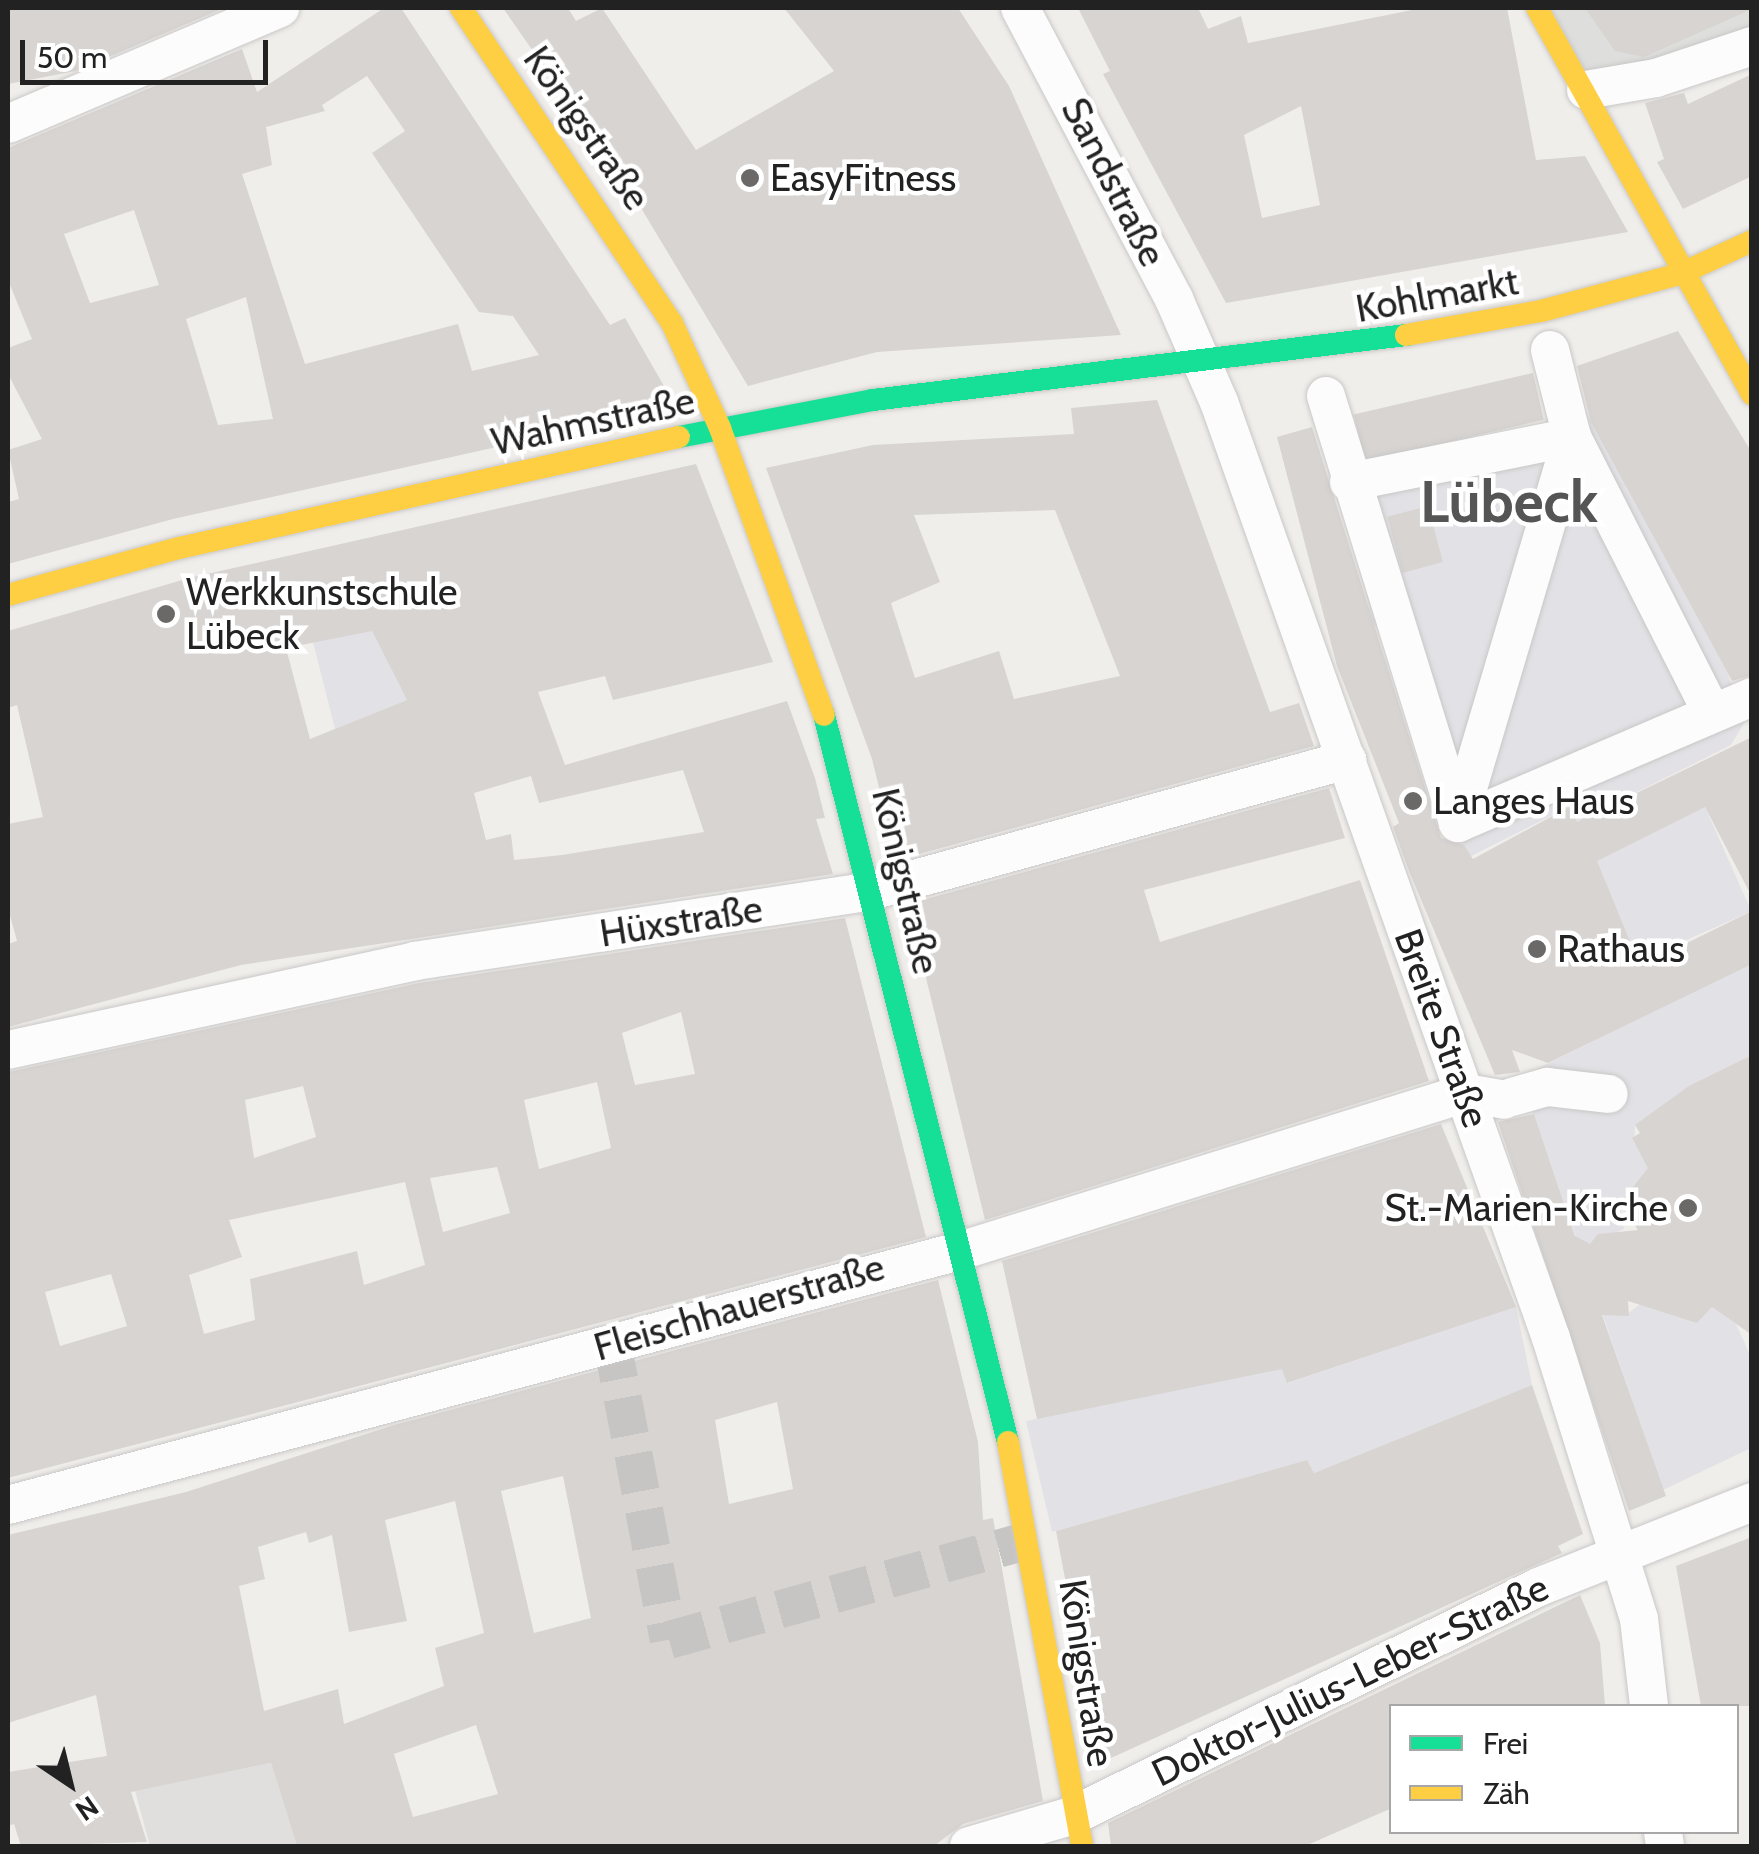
<!DOCTYPE html>
<meta charset="utf-8">
<style>
body{margin:0}
#map{position:relative;width:1759px;height:1854px;overflow:hidden;background:#f0eeeb;font-family:Cabin,sans-serif}
div>[style]{position:absolute}
[style*='--x']{left:calc(var(--x)*1px);top:calc(var(--y)*1px);width:calc(var(--w)*1px);rotate:calc(var(--a)*1deg)}
.religious>*{inset:0;background:#dededc}
.parking>*{inset:0;background:#e0dfde}
.plaza>*{inset:0;background:#e2e1e5;transform-origin:0 0}
.building>*{inset:0;background:#d7d4d2;transform-origin:0 0}
.street-tunnel>*{height:38px;margin-top:-19px;transform-origin:0;background:repeating-linear-gradient(90deg,#c7c5c3 0 38px,transparent 0 57px)}
.roads{filter:drop-shadow(0 0 2px #c9c8c7) drop-shadow(0 0 2px #c9c8c7)}
.street>*{height:38px;margin:-19px;padding:0 19px;transform-origin:19px;border-radius:19px;background:#fdfcfc}
.fast>*{height:22px;margin:-11px;padding:0 11px;transform-origin:11px;border-radius:11px;background:#16e098}
.slow>*{height:22px;margin:-11px;padding:0 11px;transform-origin:11px;border-radius:11px;background:#ffcf43}
.dots>*{width:28px;height:28px;translate:-50% -50%;box-sizing:border-box;border:5px solid #fff;border-radius:50%}
span{translate:-50% -50%;white-space:nowrap;text-align:center;line-height:1.15;-webkit-text-stroke:9px #fff;paint-order:stroke}
.street-label{font-size:38px;color:#222}
.poi-label{font-size:38px;color:#222}
.left{translate:0 -50%;text-align:left}
.right{translate:-100% -50%;text-align:right}
.town-label{font-size:58px;color:#555;font-weight:700}
.frame{position:absolute;inset:0;border:10px solid #222;pointer-events:none}
.legend{position:absolute;left:1389px;top:1704px;width:350px;height:130px;box-sizing:border-box;background:#fff;border:2px solid #a7a7a7;margin:0;padding:12px 18px;list-style:none;font-size:30px;color:#222}
.legend li{display:flex;align-items:center;gap:20px;height:50px}
.legend b{width:50px;border:2px solid #a7a7a7}
.north{position:absolute;left:20px;top:1734px;width:100px;height:100px;-webkit-text-stroke:8px #fff;paint-order:stroke;rotate:145deg;font-size:28px;font-weight:700;line-height:40px;text-align:center;color:#222}
.north::after{content:'';display:block;margin:auto;width:35px;height:45px;background:#222;clip-path:polygon(50% 0,100% 100%,50% 72%,0 100%)}
.scale{position:absolute;left:20px;top:40px;width:248px;height:45px;box-sizing:border-box;border:5px solid #222;border-top:0;padding-left:12px;font-size:30px;line-height:35px;white-space:nowrap;color:#222;-webkit-text-stroke:8px #fff;paint-order:stroke}
</style>
<div id="map">
<div class="religious">
<div style="clip-path:polygon(1548px 8px,1751px 8px,1751px 37px,1592px 83px)"></div>
</div>
<div class="parking">
<div style="clip-path:polygon(271px 1763px,297px 1846px,150px 1846px,135px 1791px)"></div>
</div>
<div class="plaza">
<div style="clip-path:polygon(evenodd,1564px 371px,1728px 674px,1744px 723px,1731px 745px,1595px 813px,1580px 831px,1569px 807px,1461px 861px,1379px 625px,1364px 629px,1362px 611px,1370px 609px,1322px 425px,1355px 458px,1551px 423px,1564px 371px,1428px 507px,1443px 562px,1405px 572px,1428px 507px)"></div>
<div style="clip-path:polygon(369px 625px,407px 700px,335px 729px,313px 642px)"></div>
<div style="left:1705px;top:807px;width:114px;height:124px;rotate:66deg"></div>
<div style="clip-path:polygon(1751px 963px,1751px 1055px,1635px 1125px,1634px 1143px,1659px 1167px,1620px 1204px,1624px 1229px,1615px 1233px,1626px 1256px,1625px 1316px,1644px 1301px,1697px 1323px,1712px 1307px,1736px 1324px,1751px 1357px,1751px 1448px,1663px 1490px,1529px 1100px,1548px 1087px,1537px 1069px)"></div>
<div style="clip-path:polygon(1516px 1307px,1532px 1385px,1314px 1473px,1307px 1460px,1052px 1532px,1026px 1421px,1281px 1366px,1288px 1383px)"></div>
</div>
<div class="building">
<div style="clip-path:polygon(8px 8px,224px 8px,76px 71px,8px 84px)"></div>
<div style="clip-path:polygon(evenodd,384px 8px,401px 8px,610px 325px,625px 318px,676px 407px,173px 519px,8px 564px,8px 502px,19px 499px,8px 450px,42px 439px,8px 374px,8px 348px,32px 339px,8px 280px,8px 148px,242px 49px,257px 92px,384px 8px,367px 76px,405px 131px,372px 153px,479px 312px,513px 316px,539px 355px,472px 371px,458px 324px,305px 364px,242px 174px,272px 165px,266px 127px,325px 111px,322px 105px,367px 76px,384px 8px,134px 210px,159px 285px,90px 303px,64px 234px,134px 210px,384px 8px,246px 297px,273px 419px,218px 425px,186px 319px,246px 297px)"></div>
<div style="clip-path:polygon(503px 8px,568px 8px,576px 21px,602px 8px,696px 150px,834px 71px,784px 8px,958px 8px,1009px 86px,1121px 335px,877px 352px,748px 386px,632px 193px)"></div>
<div style="clip-path:polygon(evenodd,1078px 8px,1198px 8px,1208px 29px,1241px 16px,1248px 43px,1422px 8px,1507px 8px,1536px 160px,1585px 156px,1628px 232px,1226px 303px,1103px 74px,1110px 71px,1078px 8px,1301px 106px,1320px 205px,1262px 218px,1244px 135px,1301px 106px)"></div>
<div style="clip-path:polygon(1585px 8px,1752px 8px,1752px 9px,1644px 57px,1615px 51px)"></div>
<div style="clip-path:polygon(1752px 74px,1752px 176px,1683px 209px,1657px 162px,1664px 159px,1645px 103px,1684px 93px,1688px 104px)"></div>
<div style="clip-path:polygon(1678px 331px,1752px 453px,1752px 675px,1732px 681px,1591px 422px,1577px 366px)"></div>
<div style="left:1533px;top:373px;width:48px;height:184px;rotate:77deg"></div>
<div style="clip-path:polygon(evenodd,1157px 400px,1270px 712px,1299px 703px,1314px 746px,897px 860px,872px 759px,766px 468px,873px 445px,1074px 434px,1071px 408px,1157px 400px,1055px 510px,1120px 676px,1014px 699px,999px 651px,915px 678px,891px 603px,940px 582px,914px 515px,1055px 510px)"></div>
<div style="clip-path:polygon(1312px 427px,1441px 838px,1464px 845px,1473px 859px,1569px 807px,1577px 822px,1752px 737px,1752px 897px,1705px 807px,1597px 861px,1640px 966px,1752px 911px,1752px 964px,1548px 1063px,1512px 1050px,1520px 1072px,1495px 1075px,1409px 871px,1393px 827px,1399px 823px,1337px 666px,1277px 437px)"></div>
<div style="clip-path:polygon(evenodd,696px 464px,773px 662px,613px 700px,605px 676px,538px 692px,565px 765px,787px 701px,815px 778px,825px 818px,816px 819px,833px 874px,241px 965px,8px 1027px,8px 944px,17px 941px,8px 908px,8px 824px,43px 817px,17px 705px,8px 708px,8px 631px,189px 578px,696px 464px,372px 631px,407px 700px,310px 739px,286px 648px,372px 631px,696px 464px,683px 770px,704px 832px,562px 855px,514px 860px,511px 834px,486px 840px,474px 793px,531px 776px,539px 803px,683px 770px)"></div>
<div style="left:1428px;top:506px;width:58px;height:42px;rotate:75deg"></div>
<div style="clip-path:polygon(1329px 788px,1345px 838px,1144px 890px,1160px 942px,1360px 880px,1429px 1081px,985px 1220px,908px 904px)"></div>
<div style="clip-path:polygon(evenodd,845px 918px,926px 1237px,8px 1478px,8px 1072px,419px 983px,845px 918px,681px 1012px,695px 1074px,635px 1085px,622px 1033px,681px 1012px,845px 918px,597px 1082px,611px 1148px,539px 1169px,524px 1100px,597px 1082px,845px 918px,303px 1086px,316px 1137px,254px 1158px,245px 1100px,303px 1086px,845px 918px,497px 1167px,510px 1213px,443px 1232px,430px 1178px,497px 1167px,845px 918px,405px 1182px,425px 1265px,364px 1285px,357px 1251px,250px 1279px,255px 1320px,204px 1334px,189px 1275px,242px 1257px,229px 1220px,405px 1182px,845px 918px,111px 1274px,127px 1326px,60px 1346px,45px 1292px,111px 1274px)"></div>
<div style="clip-path:polygon(1752px 1055px,1752px 1335px,1712px 1307px,1697px 1323px,1628px 1301px,1629px 1316px,1602px 1315px,1666px 1496px,1629px 1511px,1498px 1122px,1534px 1114px,1575px 1236px,1590px 1244px,1598px 1234px,1638px 1230px,1620px 1204px,1648px 1168px,1632px 1138px,1640px 1133px,1635px 1125px,1689px 1086px)"></div>
<div style="clip-path:polygon(1441px 1124px,1516px 1307px,1287px 1383px,1282px 1369px,1037px 1419px,1002px 1261px)"></div>
<div style="clip-path:polygon(evenodd,938px 1280px,978px 1442px,983px 1520px,993px 1518px,1043px 1801px,963px 1824px,934px 1846px,297px 1846px,271px 1763px,131px 1792px,147px 1842px,21px 1846px,14px 1824px,8px 1826px,8px 1772px,107px 1756px,96px 1695px,8px 1723px,8px 1535px,186px 1492px,394px 1425px,938px 1280px,777px 1402px,793px 1489px,729px 1504px,715px 1420px,777px 1402px,938px 1280px,563px 1476px,591px 1618px,534px 1633px,501px 1491px,563px 1476px,938px 1280px,455px 1501px,484px 1633px,435px 1648px,444px 1686px,344px 1724px,338px 1689px,264px 1711px,239px 1586px,265px 1579px,258px 1547px,306px 1532px,309px 1543px,332px 1535px,349px 1632px,407px 1621px,385px 1520px,455px 1501px,938px 1280px,476px 1725px,498px 1794px,413px 1817px,394px 1754px,476px 1725px)"></div>
<div style="clip-path:polygon(1532px 1385px,1583px 1534px,1558px 1546px,1562px 1553px,1100px 1763px,1056px 1531px,1307px 1460px,1314px 1473px)"></div>
<div style="clip-path:polygon(1752px 1537px,1752px 1706px,1701px 1706px,1676px 1566px)"></div>
<div style="clip-path:polygon(1580px 1595px,1600px 1643px,1605px 1706px,1392px 1706px,1392px 1808px,1305px 1846px,1111px 1846px,1108px 1823px)"></div>
</div>
<div class="street-tunnel">
<div style="--x:612;--y:1342;--w:303;--a:79.2"></div>
<div style="--x:669;--y:1640;--w:375;--a:-15.5"></div>
</div>
<div class="roads">
<div class="street">
<div style="--x:1020;--y:8;--w:329;--a:62.1"></div>
<div style="--x:1174;--y:299;--w:112;--a:66.4"></div>
<div style="--x:1219;--y:402;--w:993;--a:70.47"></div>
<div style="--x:1551;--y:1338;--w:294;--a:72.6"></div>
<div style="--x:1639;--y:1619;--w:88;--a:83.4"></div>
<div style="--x:1586;--y:90;--w:71;--a:-9.7"></div>
<div style="--x:1656;--y:78;--w:101;--a:-18.4"></div>
<div style="--x:8;--y:124;--w:296;--a:-23.1"></div>
<div style="--x:1550;--y:350;--w:90;--a:75.8"></div>
<div style="--x:1572;--y:437;--w:309;--a:63.1"></div>
<div style="--x:1326;--y:396;--w:447;--a:72.8"></div>
<div style="--x:1349;--y:482;--w:227;--a:-11.4"></div>
<div style="--x:1572;--y:437;--w:402;--a:106.5"></div>
<div style="--x:1458;--y:823;--w:320;--a:-23.2"></div>
<div style="--x:8;--y:1050;--w:417;--a:-12.3"></div>
<div style="--x:415;--y:961;--w:461;--a:-8.7"></div>
<div style="--x:871;--y:891;--w:494;--a:-15.4"></div>
<div style="--x:1512;--y:1097;--w:37;--a:-16"></div>
<div style="--x:1548;--y:1087;--w:61;--a:6.5"></div>
<div style="--x:8;--y:1505;--w:988;--a:-14.95"></div>
<div style="--x:963;--y:1250;--w:527;--a:-17.33"></div>
<div style="--x:1466;--y:1093;--w:39;--a:10"></div>
<div style="--x:1663;--y:1832;--w:14;--a:82"></div>
<div style="--x:969;--y:1846;--w:109;--a:-16.4"></div>
<div style="--x:1074;--y:1815;--w:520;--a:-26.12"></div>
<div style="--x:1541;--y:1586;--w:227;--a:-21.7"></div>
</div>
<div class="fast">
<div style="--x:679;--y:437;--w:197;--a:-10.8"></div>
<div style="--x:873;--y:400;--w:537;--a:-6.95"></div>
<div style="--x:824;--y:715;--w:750;--a:75.8"></div>
</div>
<div class="slow">
<div style="--x:461;--y:8;--w:379;--a:56.2"></div>
<div style="--x:672;--y:323;--w:115;--a:65.4"></div>
<div style="--x:720;--y:428;--w:305;--a:70.1"></div>
<div style="--x:1537;--y:8;--w:442;--a:60.9"></div>
<div style="--x:1406;--y:335;--w:137;--a:-10.1"></div>
<div style="--x:1541;--y:311;--w:144;--a:-14.9"></div>
<div style="--x:1680;--y:274;--w:79;--a:-24.6"></div>
<div style="--x:8;--y:595;--w:177;--a:-15.4"></div>
<div style="--x:179;--y:548;--w:512;--a:-12.52"></div>
<div style="--x:1008;--y:1442;--w:411;--a:79.6"></div>
</div>
</div>
<div class="dots">
<div style="left:750px;top:178px;background:#6a6968"></div>
<div style="left:166px;top:614px;background:#6a6968"></div>
<div style="left:1413px;top:801px;background:#6a6968"></div>
<div style="left:1537px;top:949px;background:#6a6968"></div>
<div style="left:1688px;top:1208px;background:#6a6968"></div>
</div>
<div class="street-label">
<span style="left:587px;top:128px;rotate:55deg">Königstraße</span>
<span style="left:1114px;top:182px;rotate:63deg">Sandstraße</span>
<span style="left:1437px;top:295px;rotate:-10deg">Kohlmarkt</span>
<span style="left:593px;top:421px;rotate:-12deg">Wahmstraße</span>
<span style="left:906px;top:881px;rotate:77deg">Königstraße</span>
<span style="left:681px;top:921px;rotate:-9deg">Hüxstraße</span>
<span style="left:1442px;top:1028px;rotate:70deg">Breite Straße</span>
<span style="left:739px;top:1307px;rotate:-16deg">Fleischhauerstraße</span>
<span style="left:1087px;top:1673px;rotate:81deg">Königstraße</span>
<span style="left:1350px;top:1680px;rotate:-26deg">Doktor-Julius-Leber-Straße</span>
</div>
<div class="poi-label">
<span class="left" style="left:770px;top:178px">EasyFitness</span>
<span class="left" style="left:186px;top:614px">Werkkunstschule<br>Lübeck</span>
<span class="left" style="left:1433px;top:801px">Langes Haus</span>
<span class="left" style="left:1557px;top:949px">Rathaus</span>
<span class="right" style="left:1668px;top:1208px">St.-Marien-Kirche</span>
</div>
<div class="town-label">
<span style="left:1509px;top:502px">Lübeck</span>
</div>
<div class="frame"></div>
<ul class="legend">
<li><b style="height:12px;background:#16e098"></b>Frei</li>
<li><b style="height:12px;background:#ffcf43"></b>Zäh</li>
</ul>
<div class="north">N</div>
<div class="scale">50 m</div>
</div>
